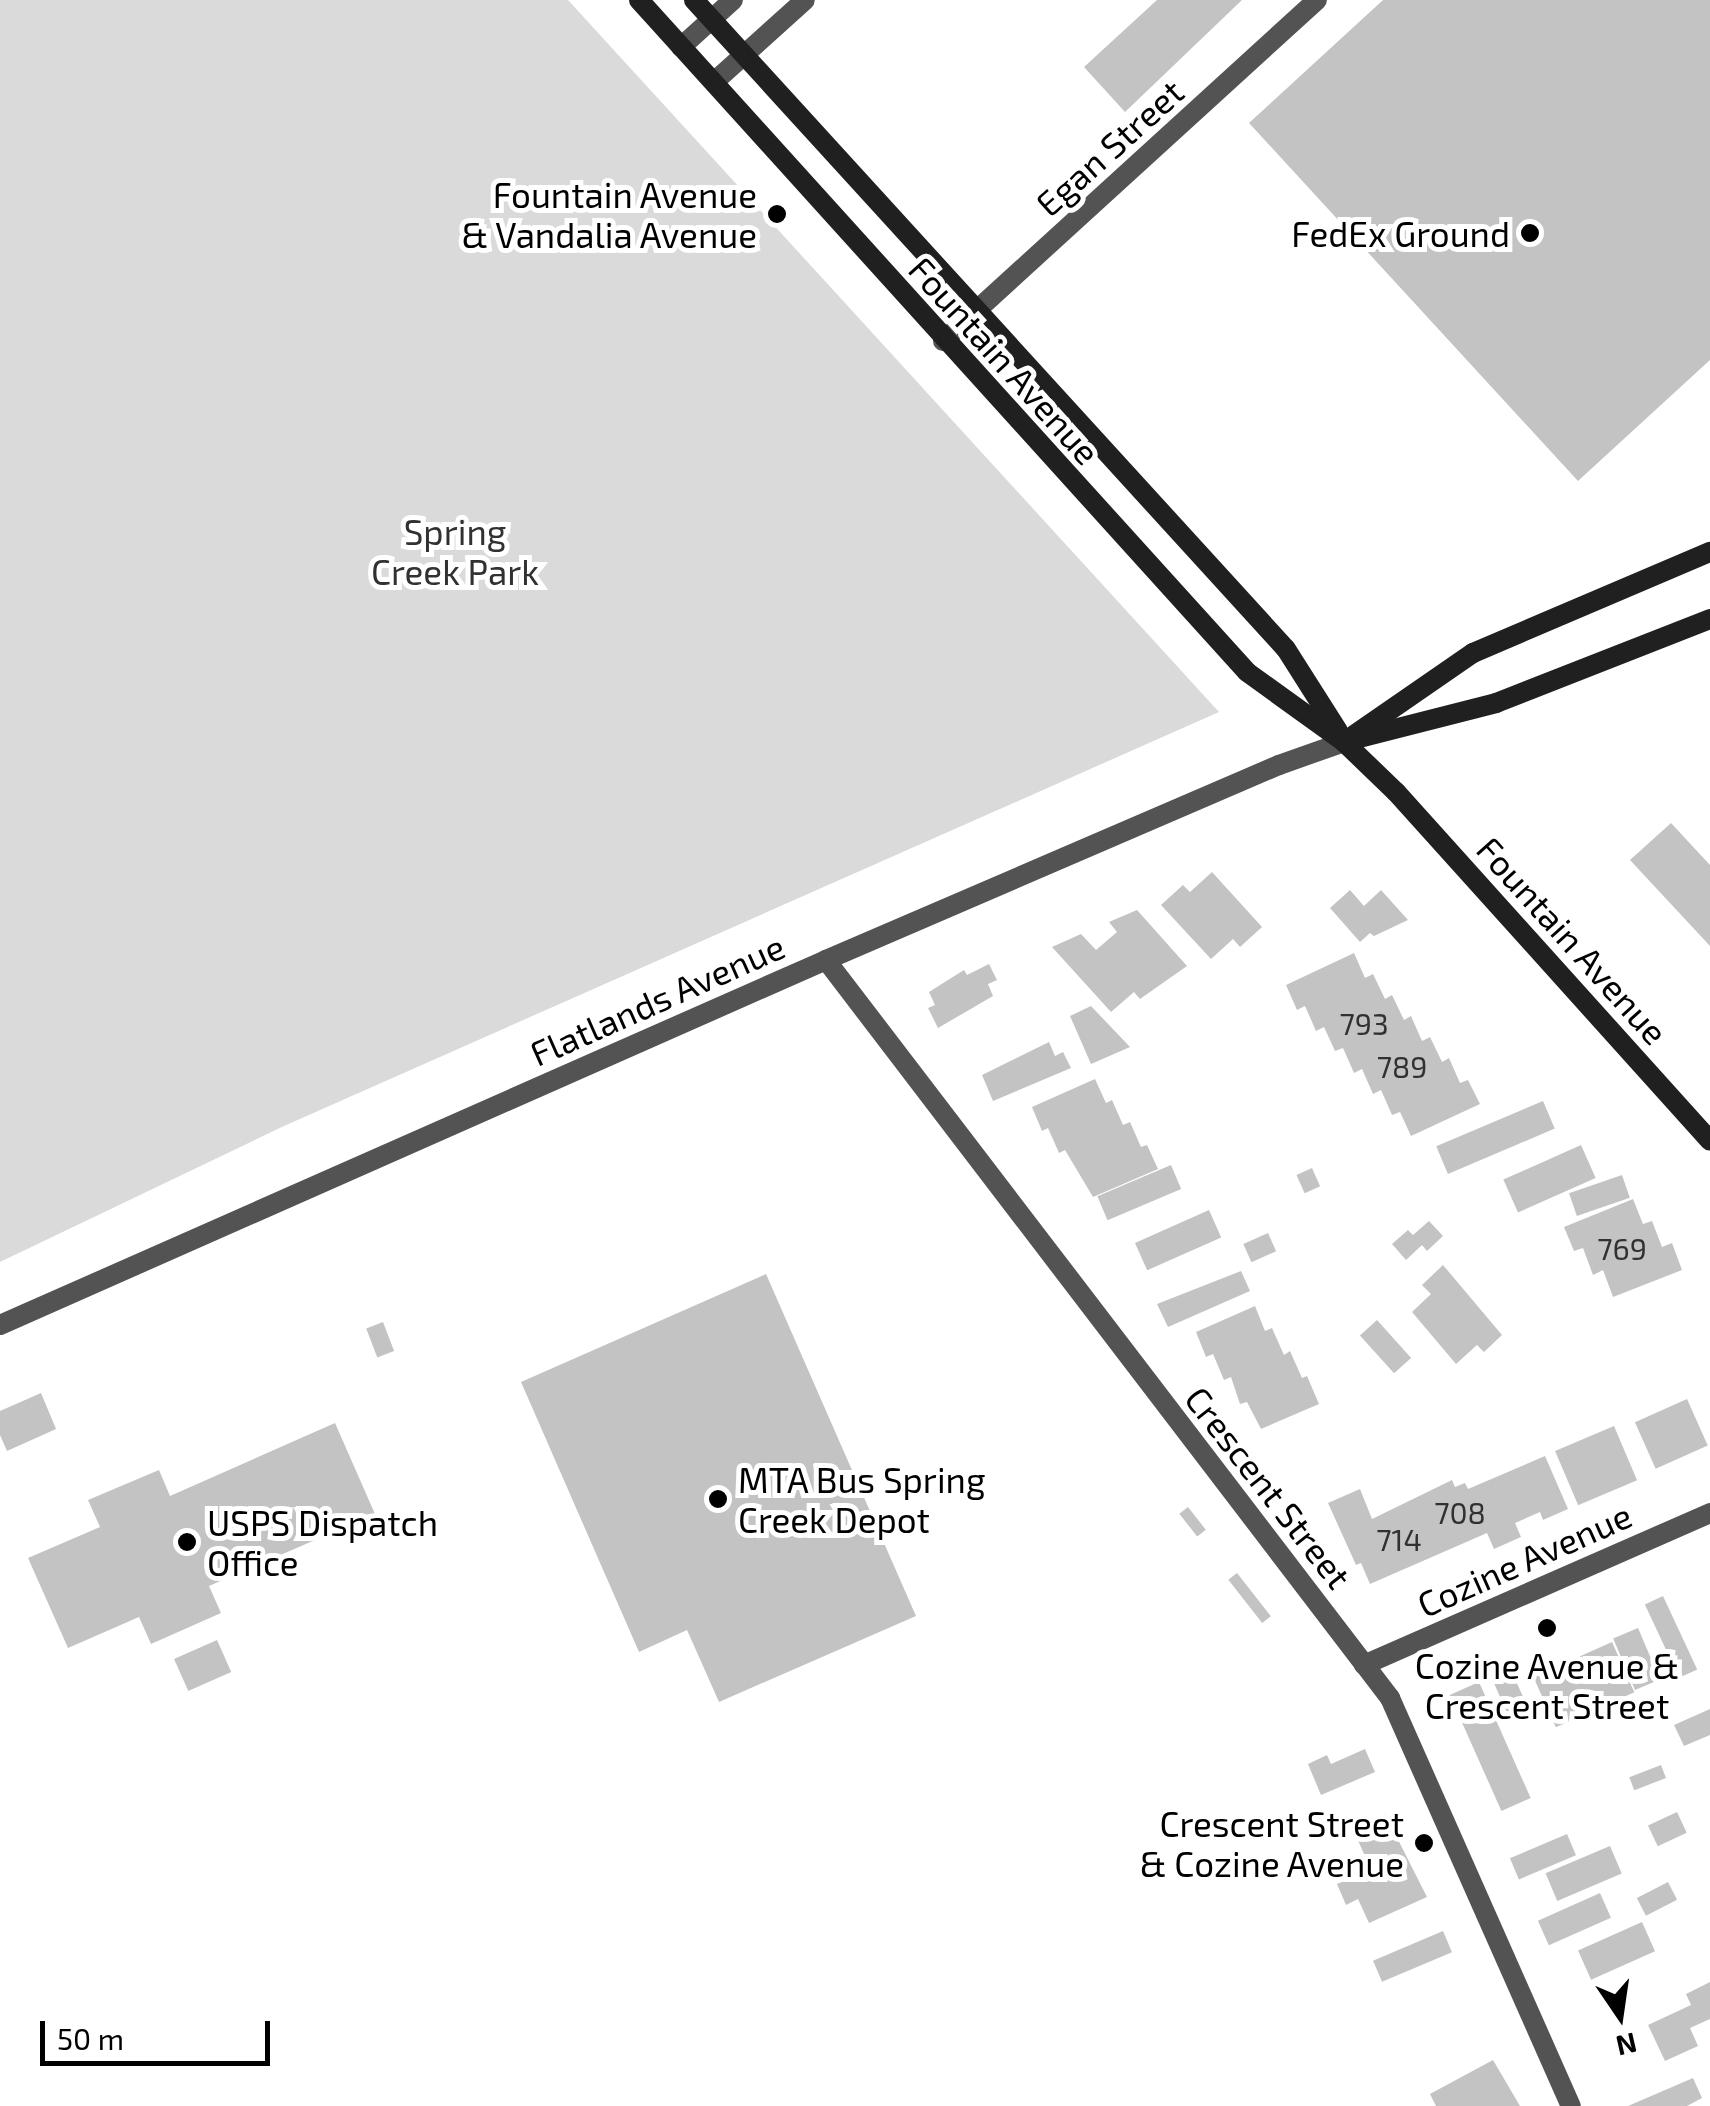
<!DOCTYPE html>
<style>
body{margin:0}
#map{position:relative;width:1710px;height:2106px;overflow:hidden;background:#fff;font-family:"Exo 2",sans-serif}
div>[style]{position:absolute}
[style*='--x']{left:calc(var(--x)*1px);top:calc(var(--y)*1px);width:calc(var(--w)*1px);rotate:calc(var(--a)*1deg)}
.green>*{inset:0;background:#dadada}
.building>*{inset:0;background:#c3c3c3;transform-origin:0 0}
.minor>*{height:20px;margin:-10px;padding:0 10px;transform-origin:10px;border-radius:10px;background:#535353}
.secondary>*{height:20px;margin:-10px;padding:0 10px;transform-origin:10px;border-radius:10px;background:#202020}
.dots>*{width:28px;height:28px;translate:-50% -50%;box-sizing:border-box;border:5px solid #fff;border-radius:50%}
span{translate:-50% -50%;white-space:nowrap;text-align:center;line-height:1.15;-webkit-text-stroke:10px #fff;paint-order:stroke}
.number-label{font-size:30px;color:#313131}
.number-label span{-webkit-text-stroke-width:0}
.street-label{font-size:35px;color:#000}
.poi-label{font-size:35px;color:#000}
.right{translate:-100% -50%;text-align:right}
.left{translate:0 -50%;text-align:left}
.park-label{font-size:35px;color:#313131}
.north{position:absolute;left:1570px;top:1966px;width:100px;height:100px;-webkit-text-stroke:8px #fff;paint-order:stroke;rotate:167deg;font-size:28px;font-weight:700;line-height:40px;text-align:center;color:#000}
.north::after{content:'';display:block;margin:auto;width:35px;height:45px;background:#000;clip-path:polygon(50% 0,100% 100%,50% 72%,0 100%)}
.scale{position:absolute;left:40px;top:2021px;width:230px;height:45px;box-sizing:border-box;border:5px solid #000;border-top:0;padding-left:12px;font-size:30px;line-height:35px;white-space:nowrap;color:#000;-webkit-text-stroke:8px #fff;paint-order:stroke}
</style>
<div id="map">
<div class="green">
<div style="clip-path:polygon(0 0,568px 0,1219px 712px,284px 1126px,0 1262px)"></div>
</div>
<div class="building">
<div style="clip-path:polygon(1157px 0,1242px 0,1125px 112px,1084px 67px)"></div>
<div style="clip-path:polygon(1383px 0,1710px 0,1710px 360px,1578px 481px,1249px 123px)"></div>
<div style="clip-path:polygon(1671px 823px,1710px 865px,1710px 946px,1630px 860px)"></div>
<div style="clip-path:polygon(1212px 872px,1262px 927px,1240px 947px,1233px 939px,1211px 959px,1161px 905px,1183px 885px,1190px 892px)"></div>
<div style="clip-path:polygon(1350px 890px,1364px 906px,1381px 890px,1408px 920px,1374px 936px,1370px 933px,1360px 942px,1330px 908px)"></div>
<div style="clip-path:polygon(1137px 910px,1187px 966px,1140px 999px,1134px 992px,1111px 1012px,1052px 947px,1081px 934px,1096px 950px,1117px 932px,1109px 922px)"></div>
<div style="clip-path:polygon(1354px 953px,1365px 978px,1373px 974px,1385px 999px,1392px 995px,1404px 1020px,1411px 1016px,1422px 1041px,1430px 1037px,1442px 1062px,1449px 1058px,1460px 1083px,1468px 1080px,1480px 1104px,1411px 1136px,1400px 1112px,1392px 1115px,1381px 1090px,1373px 1094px,1362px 1069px,1354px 1073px,1343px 1048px,1335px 1051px,1324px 1027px,1316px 1031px,1305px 1006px,1297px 1010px,1286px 985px)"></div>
<div style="clip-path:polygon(989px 964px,997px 980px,988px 984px,993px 996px,938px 1028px,928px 1008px,935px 1005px,929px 992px,964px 970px,967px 975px)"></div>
<div style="clip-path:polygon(1091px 1006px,1130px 1047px,1091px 1064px,1070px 1016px)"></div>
<div style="clip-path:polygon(1049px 1042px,1055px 1056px,1063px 1052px,1071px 1068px,993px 1101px,982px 1075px)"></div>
<div style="clip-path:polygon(1095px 1079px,1106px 1103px,1112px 1100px,1123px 1125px,1130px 1122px,1141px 1147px,1147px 1145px,1158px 1169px,1093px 1197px,1065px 1150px,1059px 1153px,1048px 1128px,1042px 1131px,1032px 1107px)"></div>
<div style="left:1543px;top:1101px;width:30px;height:116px;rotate:67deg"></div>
<div style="left:1581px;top:1145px;width:36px;height:85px;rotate:66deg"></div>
<div style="left:1171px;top:1165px;width:26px;height:80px;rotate:67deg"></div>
<div style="left:1312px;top:1168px;width:20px;height:17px;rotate:66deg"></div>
<div style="left:1622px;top:1175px;width:24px;height:56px;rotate:71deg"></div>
<div style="clip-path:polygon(1633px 1199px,1643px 1224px,1652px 1221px,1662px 1247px,1672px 1243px,1682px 1270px,1613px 1297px,1603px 1270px,1593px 1275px,1583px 1248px,1574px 1251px,1564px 1227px)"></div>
<div style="left:1209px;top:1210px;width:30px;height:81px;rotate:66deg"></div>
<div style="clip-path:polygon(1429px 1221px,1443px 1236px,1427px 1251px,1422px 1245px,1406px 1260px,1392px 1244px,1408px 1230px,1413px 1235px)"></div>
<div style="left:1268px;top:1233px;width:20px;height:27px;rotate:66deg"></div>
<div style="clip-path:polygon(1443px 1265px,1502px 1335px,1484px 1352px,1477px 1345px,1456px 1364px,1412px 1312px,1431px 1294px,1422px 1285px)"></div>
<div style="clip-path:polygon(1241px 1271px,1250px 1291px,1168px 1327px,1157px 1304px)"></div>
<div style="clip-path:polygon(766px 1274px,916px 1616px,719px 1702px,687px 1630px,639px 1652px,521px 1382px)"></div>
<div style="clip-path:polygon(1255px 1306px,1265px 1331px,1272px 1328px,1284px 1355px,1290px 1351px,1302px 1378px,1307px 1376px,1319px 1404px,1261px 1429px,1247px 1402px,1240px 1404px,1231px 1377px,1224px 1380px,1213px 1354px,1206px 1357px,1196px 1332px)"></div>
<div style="left:1377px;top:1320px;width:51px;height:23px;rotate:48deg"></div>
<div style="left:383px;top:1322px;width:31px;height:18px;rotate:69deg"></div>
<div style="clip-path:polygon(41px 1393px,56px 1429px,7px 1451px,0 1435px,0 1411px)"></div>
<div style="left:1687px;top:1399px;width:51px;height:57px;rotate:66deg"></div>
<div style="clip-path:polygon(335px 1423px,375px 1514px,209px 1586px,221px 1613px,151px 1644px,139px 1617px,68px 1648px,28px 1558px,100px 1527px,88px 1500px,159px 1470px,170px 1496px)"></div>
<div style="left:1614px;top:1426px;width:59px;height:64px;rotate:67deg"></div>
<div style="clip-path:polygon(1545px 1456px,1568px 1509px,1543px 1520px,1540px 1512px,1515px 1523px,1521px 1537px,1494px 1549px,1487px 1533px,1370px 1584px,1361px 1563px,1356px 1565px,1328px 1503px,1360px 1489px,1372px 1519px,1452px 1480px,1455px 1487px,1465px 1483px,1468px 1489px)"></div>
<div style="left:1188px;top:1507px;width:29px;height:11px;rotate:52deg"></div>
<div style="left:1237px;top:1573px;width:55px;height:11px;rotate:52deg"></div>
<div style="left:1663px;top:1596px;width:81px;height:20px;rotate:65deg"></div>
<div style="left:1638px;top:1628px;width:56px;height:27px;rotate:67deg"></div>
<div style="left:217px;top:1640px;width:35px;height:47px;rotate:66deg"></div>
<div style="left:1612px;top:1642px;width:55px;height:86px;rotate:66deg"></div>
<div style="left:1512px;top:1672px;width:45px;height:21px;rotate:66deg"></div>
<div style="left:1479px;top:1682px;width:127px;height:32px;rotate:66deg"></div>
<div style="clip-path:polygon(1710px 1709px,1710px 1735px,1684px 1746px,1674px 1725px)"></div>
<div style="clip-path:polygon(1365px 1749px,1375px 1772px,1321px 1795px,1308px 1764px,1327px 1755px,1331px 1764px)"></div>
<div style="left:1661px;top:1765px;width:14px;height:34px;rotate:69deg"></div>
<div style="left:1677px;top:1812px;width:23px;height:32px;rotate:65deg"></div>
<div style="clip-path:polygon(1385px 1814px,1427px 1897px,1369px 1923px,1358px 1899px,1346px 1905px,1337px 1884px,1371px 1870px,1353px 1829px)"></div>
<div style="left:1567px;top:1834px;width:23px;height:62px;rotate:67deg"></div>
<div style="left:1610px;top:1846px;width:30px;height:70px;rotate:67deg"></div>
<div style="left:1668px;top:1882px;width:20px;height:35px;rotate:63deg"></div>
<div style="left:1600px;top:1893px;width:27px;height:68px;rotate:66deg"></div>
<div style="left:1642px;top:1922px;width:32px;height:70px;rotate:66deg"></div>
<div style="left:1443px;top:1931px;width:23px;height:76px;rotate:67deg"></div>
<div style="clip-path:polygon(1710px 1982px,1710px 2019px,1690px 2028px,1698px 2046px,1665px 2061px,1648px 2025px,1691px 2005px,1686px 1994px)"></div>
<div style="clip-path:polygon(1493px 2060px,1520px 2106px,1436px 2106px,1430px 2094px)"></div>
<div style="clip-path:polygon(1693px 2078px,1702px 2098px,1687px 2106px,1628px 2106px)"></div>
</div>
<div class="minor">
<div style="--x:681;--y:47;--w:70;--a:-42.1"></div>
<div style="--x:714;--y:82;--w:122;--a:-42"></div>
<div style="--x:943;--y:341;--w:506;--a:-42.36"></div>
<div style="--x:826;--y:960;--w:929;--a:52.61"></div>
<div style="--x:1390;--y:1698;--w:446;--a:66.1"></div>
<div style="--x:0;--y:1325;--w:903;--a:-23.84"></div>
<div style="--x:826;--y:960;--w:493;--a:-23.3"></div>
<div style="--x:1279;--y:765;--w:69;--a:-19.5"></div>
<div style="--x:1364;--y:1665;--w:378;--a:-23.7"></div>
</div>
<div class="secondary">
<div style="--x:639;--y:0;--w:906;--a:47.86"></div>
<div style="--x:1247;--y:672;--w:120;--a:35.8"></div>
<div style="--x:1344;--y:742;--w:72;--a:43.9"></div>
<div style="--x:1396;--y:792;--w:469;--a:48"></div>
<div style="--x:694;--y:0;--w:878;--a:47.63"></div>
<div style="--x:1286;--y:649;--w:97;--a:57.6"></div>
<div style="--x:1355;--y:739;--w:146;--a:-14.3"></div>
<div style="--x:1496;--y:703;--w:230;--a:-21.4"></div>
<div style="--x:1344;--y:742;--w:157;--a:-34.6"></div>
<div style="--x:1473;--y:653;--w:258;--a:-23.1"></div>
</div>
<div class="dots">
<div style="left:777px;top:214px;background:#000"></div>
<div style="left:1530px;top:233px;background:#000"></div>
<div style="left:718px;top:1499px;background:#000"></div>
<div style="left:187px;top:1542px;background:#000"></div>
<div style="left:1547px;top:1628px;background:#000"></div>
<div style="left:1424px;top:1843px;background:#000"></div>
</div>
<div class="number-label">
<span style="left:1364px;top:1023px">793</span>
<span style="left:1402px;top:1066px">789</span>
<span style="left:1622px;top:1248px">769</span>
<span style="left:1460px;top:1512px">708</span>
<span style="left:1399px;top:1539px">714</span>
</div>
<div class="street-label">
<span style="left:1109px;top:147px;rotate:-42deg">Egan Street</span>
<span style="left:1005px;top:360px;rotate:48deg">Fountain Avenue</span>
<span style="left:1573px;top:940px;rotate:48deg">Fountain Avenue</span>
<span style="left:657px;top:999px;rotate:-24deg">Flatlands Avenue</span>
<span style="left:1269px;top:1487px;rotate:52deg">Crescent Street</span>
<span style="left:1524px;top:1559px;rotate:-24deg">Cozine Avenue</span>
</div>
<div class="poi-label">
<span class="right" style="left:757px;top:214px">Fountain Avenue<br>&amp; Vandalia Avenue</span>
<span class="right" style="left:1510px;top:233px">FedEx Ground</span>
<span class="left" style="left:738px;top:1499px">MTA Bus Spring<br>Creek Depot</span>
<span class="left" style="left:207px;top:1542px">USPS Dispatch<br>Office</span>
<span style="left:1547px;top:1685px">Cozine Avenue &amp;<br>Crescent Street</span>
<span class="right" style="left:1404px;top:1843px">Crescent Street<br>&amp; Cozine Avenue</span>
</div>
<div class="park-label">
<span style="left:455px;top:551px">Spring<br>Creek Park</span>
</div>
<div class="north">N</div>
<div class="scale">50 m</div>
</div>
